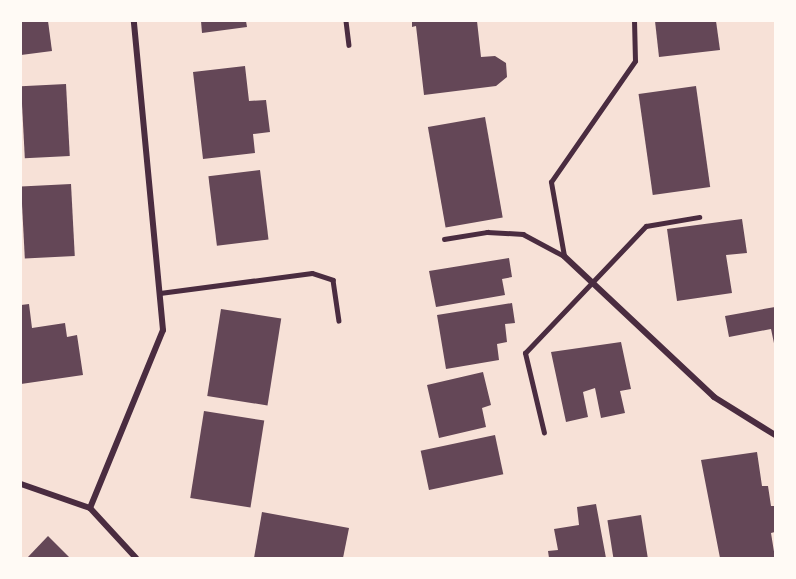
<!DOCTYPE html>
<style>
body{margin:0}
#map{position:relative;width:796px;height:579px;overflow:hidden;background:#f7e1d7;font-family:"PT Serif",serif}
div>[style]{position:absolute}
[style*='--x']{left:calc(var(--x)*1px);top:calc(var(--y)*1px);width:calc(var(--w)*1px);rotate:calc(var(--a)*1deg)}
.building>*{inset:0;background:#644757;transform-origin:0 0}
.service>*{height:4.5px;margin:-2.25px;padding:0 2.25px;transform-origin:2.25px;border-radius:2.25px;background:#4a2c40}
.minor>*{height:6px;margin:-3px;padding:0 3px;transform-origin:3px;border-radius:3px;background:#4a2c40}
span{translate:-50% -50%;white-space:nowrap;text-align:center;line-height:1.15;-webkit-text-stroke:6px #fffaf5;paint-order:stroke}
.frame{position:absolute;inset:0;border:22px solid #fffaf5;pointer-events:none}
</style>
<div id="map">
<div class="building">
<div style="clip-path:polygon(21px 21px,48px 21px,52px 51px,21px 55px)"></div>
<div style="clip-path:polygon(201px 21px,246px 21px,247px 27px,202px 33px)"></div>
<div style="clip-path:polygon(412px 21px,477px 21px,481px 57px,495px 56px,506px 63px,507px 77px,496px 86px,424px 95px,416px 26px,412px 27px)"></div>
<div style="clip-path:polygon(655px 21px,716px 21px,720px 50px,659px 57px)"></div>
<div style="clip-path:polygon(245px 66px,249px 101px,266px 100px,270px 132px,253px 134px,255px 153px,203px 159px,193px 72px)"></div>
<div style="left:66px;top:84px;width:72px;height:45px;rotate:87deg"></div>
<div style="left:696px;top:86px;width:102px;height:58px;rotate:82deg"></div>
<div style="left:485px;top:117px;width:102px;height:58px;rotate:80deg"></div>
<div style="left:260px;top:170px;width:70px;height:52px;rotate:83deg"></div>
<div style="left:71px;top:184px;width:72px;height:50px;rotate:87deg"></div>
<div style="clip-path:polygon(742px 219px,747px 253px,726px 255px,732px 293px,677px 301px,667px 229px)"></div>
<div style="clip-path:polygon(509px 258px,512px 277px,502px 279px,505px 295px,436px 307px,429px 271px)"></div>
<div style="clip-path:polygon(512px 303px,515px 323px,505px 324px,507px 342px,497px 344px,499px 360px,446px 369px,437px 315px)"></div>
<div style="clip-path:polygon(29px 304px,32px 328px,65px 323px,67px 337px,77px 335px,83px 375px,21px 384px,21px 305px)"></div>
<div style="clip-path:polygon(775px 307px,775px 348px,771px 329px,729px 337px,725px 316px)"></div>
<div style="left:221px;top:309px;width:61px;height:88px;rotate:9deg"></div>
<div style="clip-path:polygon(621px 342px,631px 389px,620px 391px,625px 413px,601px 418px,595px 388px,583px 392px,588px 417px,566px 422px,551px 352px)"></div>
<div style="clip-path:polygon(483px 372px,491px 405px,482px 408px,486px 427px,439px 438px,427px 385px)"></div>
<div style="left:204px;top:411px;width:61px;height:88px;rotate:9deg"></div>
<div style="left:495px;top:435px;width:40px;height:76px;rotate:78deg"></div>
<div style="clip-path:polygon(757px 452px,762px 486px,768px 486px,771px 506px,775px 506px,775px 532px,771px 533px,775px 558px,720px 558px,701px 460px)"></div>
<div style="clip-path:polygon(596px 504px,606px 558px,549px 558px,548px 551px,558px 550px,554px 529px,579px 525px,577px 507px)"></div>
<div style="clip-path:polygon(262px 512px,349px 528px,343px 558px,254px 558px)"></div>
<div style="left:641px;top:515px;width:44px;height:34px;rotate:81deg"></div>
<div style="clip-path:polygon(48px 536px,70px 558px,27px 558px)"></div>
</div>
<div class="service">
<div style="--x:346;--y:21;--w:24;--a:83"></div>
<div style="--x:444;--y:239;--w:44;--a:-9.2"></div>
<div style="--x:487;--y:232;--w:36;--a:3"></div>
<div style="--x:523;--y:234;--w:47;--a:28.2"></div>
<div style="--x:564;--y:256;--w:75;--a:-100"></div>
<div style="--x:551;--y:182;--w:147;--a:-55.2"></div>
<div style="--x:635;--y:61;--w:40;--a:-91.4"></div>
<div style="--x:160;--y:293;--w:153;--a:-7.5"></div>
<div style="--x:312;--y:273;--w:22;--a:18"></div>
<div style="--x:333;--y:280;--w:41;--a:81.7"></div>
<div style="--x:544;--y:433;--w:82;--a:-103.4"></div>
<div style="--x:525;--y:353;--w:175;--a:-46.4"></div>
<div style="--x:646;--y:226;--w:54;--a:-9.6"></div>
</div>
<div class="minor">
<div style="--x:564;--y:256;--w:206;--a:43.2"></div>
<div style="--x:714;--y:397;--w:72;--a:31.9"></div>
<div style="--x:21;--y:484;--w:73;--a:19.2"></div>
<div style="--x:90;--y:508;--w:68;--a:47.4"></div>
<div style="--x:90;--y:508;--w:192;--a:-67.7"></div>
<div style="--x:163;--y:330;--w:310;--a:-95.4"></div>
</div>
<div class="frame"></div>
</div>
